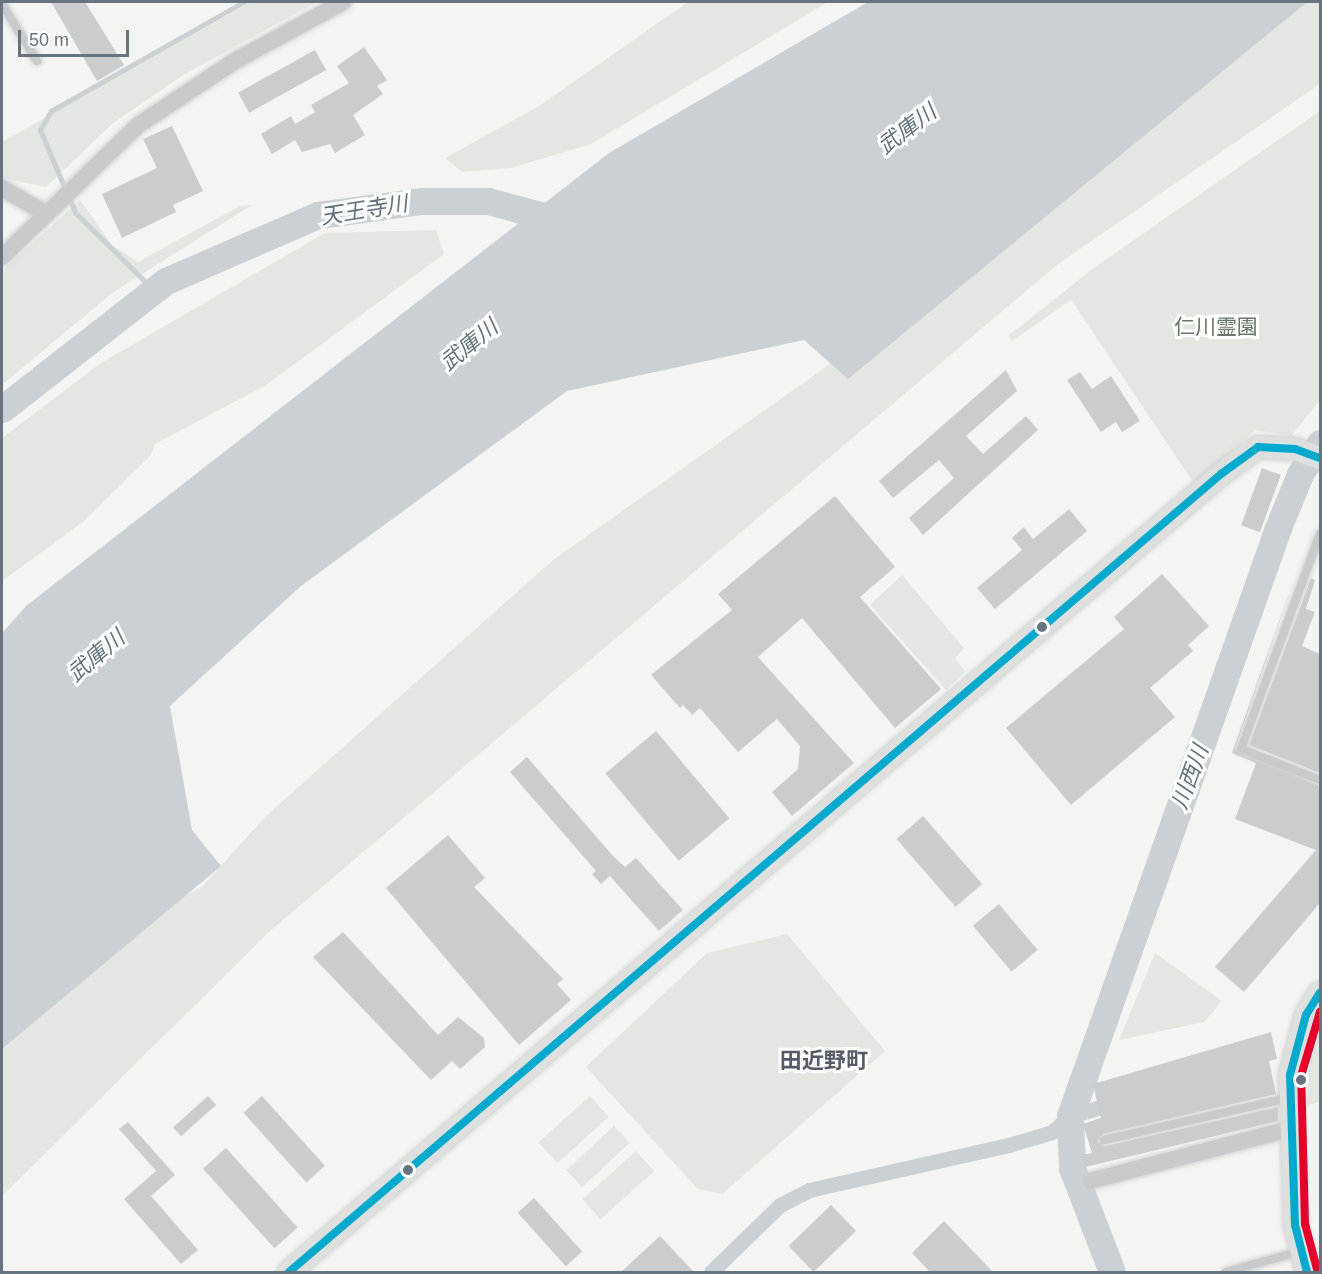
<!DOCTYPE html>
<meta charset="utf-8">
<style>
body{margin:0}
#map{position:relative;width:1322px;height:1274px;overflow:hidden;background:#f4f4f3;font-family:Arial,"Noto Sans JP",sans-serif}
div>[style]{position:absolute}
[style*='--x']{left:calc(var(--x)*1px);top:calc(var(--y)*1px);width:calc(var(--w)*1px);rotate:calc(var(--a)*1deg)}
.green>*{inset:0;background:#e4e6e2;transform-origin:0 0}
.water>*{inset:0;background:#cad0d3}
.stream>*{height:4.5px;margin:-2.25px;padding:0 2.25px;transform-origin:2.25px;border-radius:2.25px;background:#cad0d3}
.canal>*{height:15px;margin:-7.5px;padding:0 7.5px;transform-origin:7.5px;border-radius:7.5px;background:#cad0d3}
.river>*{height:27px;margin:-13.5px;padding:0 13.5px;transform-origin:13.5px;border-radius:13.5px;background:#cad0d3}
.building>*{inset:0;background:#cbcccd;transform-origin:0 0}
.roads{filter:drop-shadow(0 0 2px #d1d2d2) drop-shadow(0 0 2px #d1d2d2)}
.lane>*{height:8px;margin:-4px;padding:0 4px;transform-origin:4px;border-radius:4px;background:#c9cacb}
.street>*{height:16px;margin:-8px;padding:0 8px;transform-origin:8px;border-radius:8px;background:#c9cacb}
.secondary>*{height:22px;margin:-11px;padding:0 11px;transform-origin:11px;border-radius:11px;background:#dedfdf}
.bus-1>*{height:8px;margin:-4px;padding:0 4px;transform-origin:4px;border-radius:4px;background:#00a9ce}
.bus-2>*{height:8px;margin:-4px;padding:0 4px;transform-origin:4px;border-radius:4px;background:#e4002b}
.dots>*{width:16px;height:16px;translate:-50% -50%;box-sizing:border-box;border:3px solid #fff;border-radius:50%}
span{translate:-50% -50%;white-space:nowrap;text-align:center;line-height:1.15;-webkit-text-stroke:6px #fff;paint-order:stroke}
.park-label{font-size:21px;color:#687866}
.water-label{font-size:22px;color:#63737c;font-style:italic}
.neighbourhood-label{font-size:22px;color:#555c66;font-weight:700}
.frame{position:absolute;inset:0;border:3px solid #687380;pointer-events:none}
.scale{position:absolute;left:18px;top:30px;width:111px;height:27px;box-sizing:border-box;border:3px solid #687380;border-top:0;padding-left:8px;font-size:18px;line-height:21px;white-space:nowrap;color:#687380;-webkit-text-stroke:4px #fff;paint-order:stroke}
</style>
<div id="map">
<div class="green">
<div style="clip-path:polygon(251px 2px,317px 2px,185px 74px,113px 123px,46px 187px,2px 178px,2px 142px)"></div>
<div style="clip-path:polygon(688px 2px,828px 2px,591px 144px,511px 168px,462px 172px,445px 158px,539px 106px)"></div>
<div style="clip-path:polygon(1306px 2px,1320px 2px,1320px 84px,1058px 264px,270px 931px,2px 1196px,2px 1049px,179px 899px,202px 887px,266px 816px,553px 560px,840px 357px)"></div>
<div style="clip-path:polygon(1320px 111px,1320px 400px,1291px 436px,1255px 430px,1195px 485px,1071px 300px,1012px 341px,1008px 336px,1095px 267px)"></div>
<div style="clip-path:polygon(80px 200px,112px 245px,138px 262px,240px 206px,252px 205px,112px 293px,2px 385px,2px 271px)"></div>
<div style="clip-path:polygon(436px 230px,444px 254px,266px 385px,155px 444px,150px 456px,83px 522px,2px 581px,2px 438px,101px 363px,325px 233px)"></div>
<div style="clip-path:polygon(902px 575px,964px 648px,955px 658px,965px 672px,946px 690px,870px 605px)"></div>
<div style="clip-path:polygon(787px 934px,885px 1051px,722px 1194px,698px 1189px,586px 1067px,707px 953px)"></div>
<div style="clip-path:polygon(1155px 953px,1222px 1001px,1204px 1022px,1119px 1040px)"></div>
<div style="clip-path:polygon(1320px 1022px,1320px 1102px,1307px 1105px,1311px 1041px)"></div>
<div style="left:590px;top:1096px;width:28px;height:69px;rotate:48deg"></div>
<div style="left:614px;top:1126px;width:23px;height:65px;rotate:47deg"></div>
<div style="left:636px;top:1151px;width:27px;height:72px;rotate:48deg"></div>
</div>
<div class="water">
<div style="clip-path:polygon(868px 2px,1307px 2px,848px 379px,804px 340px,567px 391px,301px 586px,170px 706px,192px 830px,221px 866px,2px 1049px,2px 633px,26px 606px,609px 153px)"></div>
</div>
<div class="stream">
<div style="--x:65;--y:189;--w:64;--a:-113"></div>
<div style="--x:40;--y:130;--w:22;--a:-60"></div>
<div style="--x:51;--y:111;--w:222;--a:-29.5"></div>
<div style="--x:69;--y:196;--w:18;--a:68"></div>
<div style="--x:76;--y:213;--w:108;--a:44.6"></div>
</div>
<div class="canal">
<div style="--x:711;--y:1272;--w:96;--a:-44.2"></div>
<div style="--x:780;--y:1205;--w:33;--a:-27"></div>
<div style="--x:809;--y:1190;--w:205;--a:-12.7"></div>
<div style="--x:1009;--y:1145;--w:45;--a:-16.8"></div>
<div style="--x:1052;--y:1132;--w:24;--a:-42"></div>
<div style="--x:1070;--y:1116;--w:50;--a:-16.3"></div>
</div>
<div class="river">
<div style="--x:2;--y:409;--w:208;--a:-38"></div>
<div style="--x:166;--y:281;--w:166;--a:-23.5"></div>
<div style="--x:318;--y:215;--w:105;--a:-7.7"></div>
<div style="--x:422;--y:201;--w:66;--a:0"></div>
<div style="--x:488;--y:201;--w:81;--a:15.1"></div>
<div style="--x:1112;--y:1272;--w:111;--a:-111"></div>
<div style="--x:1072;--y:1168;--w:52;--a:-92.2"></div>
<div style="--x:1070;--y:1116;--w:624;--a:-70.52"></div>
<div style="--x:1278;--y:528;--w:58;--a:-67.8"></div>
<div style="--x:1300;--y:474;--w:37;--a:-57"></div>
</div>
<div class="building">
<div style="clip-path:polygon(51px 2px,85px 2px,124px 65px,97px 81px)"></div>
<div style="clip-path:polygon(364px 47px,387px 80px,377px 86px,383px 94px,353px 115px,365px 135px,335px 153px,330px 144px,302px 152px,295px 140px,272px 154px,261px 134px,291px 116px,295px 124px,315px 112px,311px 105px,349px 83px,337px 66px)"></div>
<div style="left:315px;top:50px;width:23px;height:88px;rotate:61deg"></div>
<div style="clip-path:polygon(172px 126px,203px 191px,173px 205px,176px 212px,122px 238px,102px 194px,157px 168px,143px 139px)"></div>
<div style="clip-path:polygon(1006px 370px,1017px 391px,966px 436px,983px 454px,1026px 416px,1038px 430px,923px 535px,909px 518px,954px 478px,939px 460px,893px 498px,879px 481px)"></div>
<div style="clip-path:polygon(1080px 372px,1092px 389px,1111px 376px,1140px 421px,1122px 432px,1116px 422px,1101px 432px,1067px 380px)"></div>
<div style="left:1262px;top:468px;width:20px;height:61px;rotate:20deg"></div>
<div style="clip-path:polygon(835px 496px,895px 567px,860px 597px,941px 689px,895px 728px,802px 618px,758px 657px,854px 763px,792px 816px,772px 792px,798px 769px,800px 746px,777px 719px,738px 752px,700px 708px,692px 715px,683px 705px,680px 708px,651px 675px,732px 610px,718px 594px)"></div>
<div style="clip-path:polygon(1069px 509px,1087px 531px,995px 609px,977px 588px,1022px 550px,1012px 538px,1024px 527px,1033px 539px)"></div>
<div style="clip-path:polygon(1297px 572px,1235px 749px,1320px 786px,1320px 903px,1244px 992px,1215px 967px,1316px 850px,1235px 819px,1256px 763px,1232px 753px)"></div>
<div style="clip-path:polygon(1162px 574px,1209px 626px,1188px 645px,1193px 651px,1150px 688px,1175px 717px,1071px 805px,1006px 728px,1124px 629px,1114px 617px)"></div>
<div style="clip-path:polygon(1311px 578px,1315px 580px,1306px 609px,1315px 612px,1302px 646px,1320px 654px,1320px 773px,1249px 745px)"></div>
<div style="left:656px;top:731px;width:114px;height:66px;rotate:50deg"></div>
<div style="clip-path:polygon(527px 757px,613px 856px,625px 867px,636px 858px,683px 910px,659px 931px,610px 876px,601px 884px,592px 874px,596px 871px,510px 772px)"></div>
<div style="left:923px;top:816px;width:90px;height:35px;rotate:49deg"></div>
<div style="clip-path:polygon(448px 835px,485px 878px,474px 887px,563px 979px,557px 984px,571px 1000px,519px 1045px,386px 888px)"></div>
<div style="left:999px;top:904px;width:60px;height:34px;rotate:50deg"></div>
<div style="clip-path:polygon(343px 932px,438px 1035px,458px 1017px,484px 1038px,485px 1047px,460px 1069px,452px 1061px,431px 1080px,313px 957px)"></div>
<div style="clip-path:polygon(1271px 1032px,1277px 1059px,1269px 1061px,1276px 1094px,1103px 1134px,1098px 1141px,1105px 1146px,1278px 1107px,1278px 1121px,1085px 1167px,1082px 1155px,1092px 1153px,1083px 1124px,1101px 1118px,1093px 1084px)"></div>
<div style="left:208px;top:1096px;width:12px;height:47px;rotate:48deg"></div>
<div style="left:262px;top:1096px;width:94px;height:25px;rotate:48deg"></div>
<div style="clip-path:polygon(128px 1122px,175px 1175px,151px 1196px,198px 1250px,181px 1264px,124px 1199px,156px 1171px,119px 1129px)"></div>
<div style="left:226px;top:1148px;width:107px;height:31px;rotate:48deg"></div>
<div style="left:534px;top:1198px;width:72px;height:22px;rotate:48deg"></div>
<div style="left:831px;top:1205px;width:36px;height:59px;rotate:46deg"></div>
<div style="clip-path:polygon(944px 1221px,993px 1272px,930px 1272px,912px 1253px)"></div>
<div style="clip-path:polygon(660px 1236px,694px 1272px,621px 1272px)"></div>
</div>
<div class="roads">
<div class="lane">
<div style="--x:2;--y:4;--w:67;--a:58.4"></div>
<div style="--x:1320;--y:534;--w:229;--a:110.2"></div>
<div style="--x:1241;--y:749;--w:85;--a:21.4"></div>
<div style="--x:1104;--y:1140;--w:189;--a:-12.9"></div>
<div style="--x:1226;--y:1272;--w:78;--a:-15.6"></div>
</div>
<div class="street">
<div style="--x:2;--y:188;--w:48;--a:30.3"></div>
<div style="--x:2;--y:257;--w:188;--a:-44.1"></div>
<div style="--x:137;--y:126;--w:118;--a:-33.6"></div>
<div style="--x:235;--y:61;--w:123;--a:-28.6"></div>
<div style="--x:1090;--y:1181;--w:211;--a:-14.6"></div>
</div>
<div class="secondary">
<div style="--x:289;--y:1272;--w:1227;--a:-40.57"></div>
<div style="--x:1221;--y:474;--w:46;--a:-36.1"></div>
<div style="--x:1258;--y:447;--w:37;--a:3"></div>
<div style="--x:1295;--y:449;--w:27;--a:20"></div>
<div style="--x:1307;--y:1272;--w:49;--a:-104.3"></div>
<div style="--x:1295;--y:1225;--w:150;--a:-91.9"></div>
<div style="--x:1290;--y:1075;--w:62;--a:-75.1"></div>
<div style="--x:1306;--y:1015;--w:26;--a:-58"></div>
</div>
</div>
<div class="bus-1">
<div style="--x:289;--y:1272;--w:1227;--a:-40.57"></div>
<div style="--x:1221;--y:474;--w:46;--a:-36.1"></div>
<div style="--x:1258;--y:447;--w:37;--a:3"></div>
<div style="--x:1295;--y:449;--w:27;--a:20"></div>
<div style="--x:1307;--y:1272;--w:49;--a:-104.3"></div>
<div style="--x:1295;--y:1225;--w:150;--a:-91.9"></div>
<div style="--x:1290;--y:1075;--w:62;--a:-75.1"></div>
<div style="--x:1306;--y:1015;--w:26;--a:-58"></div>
</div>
<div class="bus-2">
<div style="--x:1317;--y:1269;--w:47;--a:-104.9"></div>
<div style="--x:1305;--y:1224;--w:148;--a:-91.5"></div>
<div style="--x:1301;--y:1076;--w:67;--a:-73.5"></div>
</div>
<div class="dots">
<div style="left:1042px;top:627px;background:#687380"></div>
<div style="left:1301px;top:1080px;background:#687380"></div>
<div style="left:408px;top:1170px;background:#687380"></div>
</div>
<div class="park-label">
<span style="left:1216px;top:327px">仁川霊園</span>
</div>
<div class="water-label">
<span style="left:907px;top:129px;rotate:-37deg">武庫川</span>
<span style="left:364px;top:210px;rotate:-9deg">天王寺川</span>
<span style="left:469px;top:345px;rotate:-39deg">武庫川</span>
<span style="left:96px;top:656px;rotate:-40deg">武庫川</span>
<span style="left:1190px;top:777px;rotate:-70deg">川西川</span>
</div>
<div class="neighbourhood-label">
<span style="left:824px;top:1061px">田近野町</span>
</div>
<div class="frame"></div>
<div class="scale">50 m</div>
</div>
